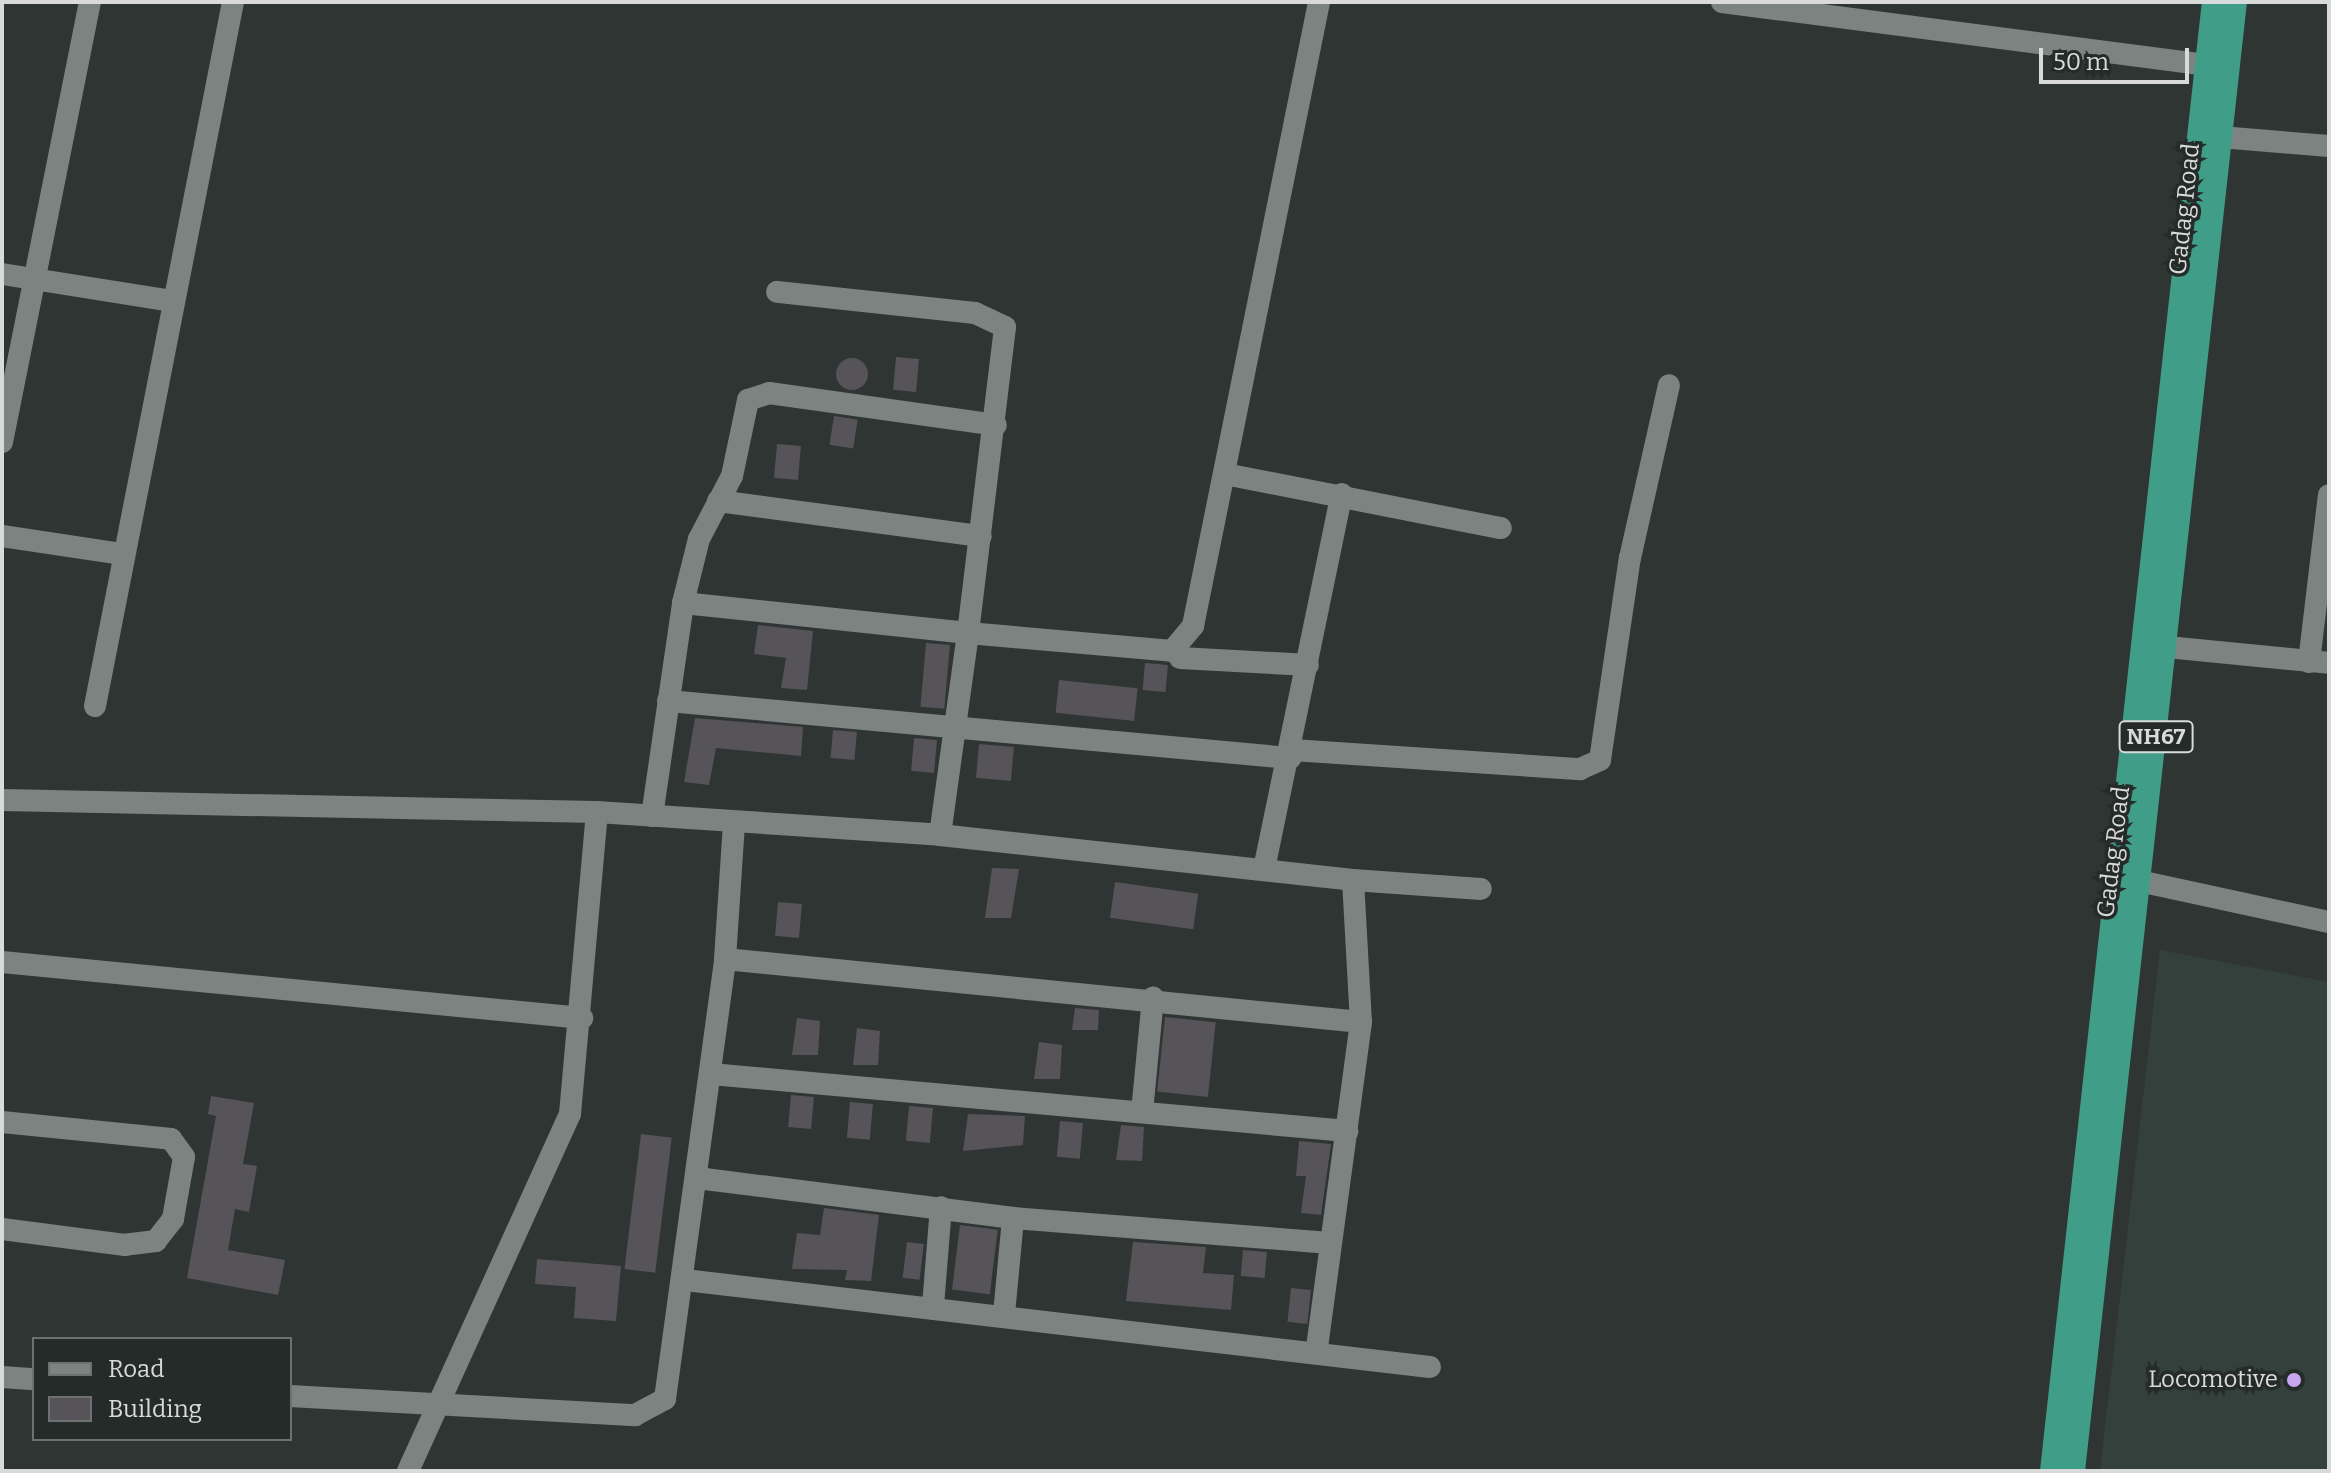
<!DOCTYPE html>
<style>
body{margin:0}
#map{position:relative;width:2331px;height:1473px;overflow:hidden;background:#2f3533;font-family:Bitter,serif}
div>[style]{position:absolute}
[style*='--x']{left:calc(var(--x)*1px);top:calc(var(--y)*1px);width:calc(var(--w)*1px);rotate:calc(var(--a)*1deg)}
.built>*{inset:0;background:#33403c}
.building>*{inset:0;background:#565459;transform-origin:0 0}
.round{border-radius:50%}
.street>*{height:22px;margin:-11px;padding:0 11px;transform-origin:11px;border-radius:11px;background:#7c8381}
.highway>*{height:24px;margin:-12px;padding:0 12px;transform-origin:12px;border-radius:12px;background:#409e88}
.dots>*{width:22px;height:22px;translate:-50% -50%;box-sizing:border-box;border:4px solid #252b29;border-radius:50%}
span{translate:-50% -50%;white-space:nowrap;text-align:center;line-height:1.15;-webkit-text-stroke:7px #252b29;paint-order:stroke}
.shield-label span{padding:2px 6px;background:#252b29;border:2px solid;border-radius:6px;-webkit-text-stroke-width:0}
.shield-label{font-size:22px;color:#d8dbda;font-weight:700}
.street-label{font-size:24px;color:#d8dbda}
.poi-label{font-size:24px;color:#d8dbda}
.right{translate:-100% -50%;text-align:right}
.frame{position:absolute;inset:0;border:4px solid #d8dbda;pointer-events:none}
.legend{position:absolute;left:32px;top:1337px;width:260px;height:104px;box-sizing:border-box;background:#252b29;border:2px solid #6d7170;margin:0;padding:10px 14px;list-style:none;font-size:24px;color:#d8dbda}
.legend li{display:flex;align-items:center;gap:16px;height:40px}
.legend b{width:40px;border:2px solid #6d7170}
.scale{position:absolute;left:2039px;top:48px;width:150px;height:36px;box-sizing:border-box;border:4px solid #d8dbda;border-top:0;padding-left:10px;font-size:24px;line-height:28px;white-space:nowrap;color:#d8dbda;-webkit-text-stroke:6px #252b29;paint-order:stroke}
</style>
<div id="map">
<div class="built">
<div style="clip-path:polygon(2160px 950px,2329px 982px,2329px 1471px,2100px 1471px)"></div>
</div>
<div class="building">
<div style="left:896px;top:357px;width:23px;height:33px;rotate:5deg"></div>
<div class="round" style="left:836px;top:358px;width:32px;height:32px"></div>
<div style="left:834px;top:416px;width:24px;height:29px;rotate:9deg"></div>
<div style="left:777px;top:444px;width:24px;height:34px;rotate:5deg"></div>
<div style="clip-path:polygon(758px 625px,813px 631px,807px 690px,781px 688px,786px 658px,754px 654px)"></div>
<div style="left:926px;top:643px;width:24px;height:64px;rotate:5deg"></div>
<div style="left:1145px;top:663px;width:23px;height:27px;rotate:5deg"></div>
<div style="left:1059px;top:680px;width:79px;height:33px;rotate:6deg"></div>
<div style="clip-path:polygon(695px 718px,803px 727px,801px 756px,716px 748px,709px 785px,684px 782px)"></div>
<div style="left:833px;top:730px;width:24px;height:28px;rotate:5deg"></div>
<div style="left:914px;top:738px;width:23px;height:33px;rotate:5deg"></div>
<div style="left:979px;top:744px;width:35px;height:34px;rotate:5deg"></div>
<div style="clip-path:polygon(992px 868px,1019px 869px,1011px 918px,985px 918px)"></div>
<div style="left:1115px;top:882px;width:84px;height:36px;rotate:8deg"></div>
<div style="left:778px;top:902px;width:24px;height:34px;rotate:5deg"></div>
<div style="clip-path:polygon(1075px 1008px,1099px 1010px,1098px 1030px,1072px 1030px)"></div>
<div style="left:1165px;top:1017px;width:51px;height:75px;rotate:6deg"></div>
<div style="clip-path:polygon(797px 1018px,820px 1021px,818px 1055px,792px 1055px)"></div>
<div style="clip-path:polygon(857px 1028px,880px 1031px,878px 1065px,853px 1065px)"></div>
<div style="clip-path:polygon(1039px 1042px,1062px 1045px,1060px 1079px,1034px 1079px)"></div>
<div style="left:791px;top:1095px;width:23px;height:32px;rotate:5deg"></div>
<div style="clip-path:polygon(211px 1096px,254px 1103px,243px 1164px,257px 1166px,249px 1212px,235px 1209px,228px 1250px,285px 1260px,278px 1295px,187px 1278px,216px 1116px,208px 1114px)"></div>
<div style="left:850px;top:1102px;width:23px;height:36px;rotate:5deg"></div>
<div style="left:909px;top:1106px;width:24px;height:35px;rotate:5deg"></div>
<div style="clip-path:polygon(968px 1114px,1025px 1116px,1023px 1145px,963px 1151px)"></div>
<div style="left:1060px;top:1121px;width:23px;height:36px;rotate:5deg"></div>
<div style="clip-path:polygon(1121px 1125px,1144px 1127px,1142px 1161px,1116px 1160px)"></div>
<div style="left:641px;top:1134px;width:31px;height:136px;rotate:7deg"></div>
<div style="clip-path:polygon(1299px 1141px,1331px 1144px,1321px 1215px,1301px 1213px,1306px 1176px,1296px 1176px)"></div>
<div style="clip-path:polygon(824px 1208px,879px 1215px,871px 1281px,845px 1280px,847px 1270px,792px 1269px,797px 1233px,820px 1235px)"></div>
<div style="left:960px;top:1225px;width:38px;height:65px;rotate:7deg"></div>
<div style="left:907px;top:1242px;width:17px;height:36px;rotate:7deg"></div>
<div style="clip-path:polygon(1133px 1242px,1206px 1247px,1203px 1273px,1234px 1275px,1231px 1310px,1126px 1301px)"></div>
<div style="left:1243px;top:1250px;width:24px;height:26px;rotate:5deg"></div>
<div style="clip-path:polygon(537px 1259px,621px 1266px,616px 1321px,574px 1318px,576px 1287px,535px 1284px)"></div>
<div style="left:1291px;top:1288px;width:20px;height:34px;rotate:6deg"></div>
</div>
<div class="street">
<div style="--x:1722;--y:2;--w:488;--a:7.4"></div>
<div style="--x:2220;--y:137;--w:109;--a:4.7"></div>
<div style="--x:2;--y:274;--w:173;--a:9"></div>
<div style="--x:2;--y:442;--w:449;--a:-78.7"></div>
<div style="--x:1225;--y:474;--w:281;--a:11.1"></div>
<div style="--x:718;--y:501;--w:265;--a:7.6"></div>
<div style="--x:2;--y:536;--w:122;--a:8.5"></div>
<div style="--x:683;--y:603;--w:287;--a:6"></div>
<div style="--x:968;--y:633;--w:308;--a:-83.1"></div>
<div style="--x:1005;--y:327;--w:33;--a:-155"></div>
<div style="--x:975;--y:313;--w:199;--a:-173.9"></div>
<div style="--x:2167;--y:647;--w:163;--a:5.6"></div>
<div style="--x:1180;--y:658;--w:128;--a:3.1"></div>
<div style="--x:2309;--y:662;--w:168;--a:-83.2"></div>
<div style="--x:668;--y:701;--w:625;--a:5.24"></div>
<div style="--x:1290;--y:758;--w:8;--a:-76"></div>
<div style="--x:1292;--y:750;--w:289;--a:3.8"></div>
<div style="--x:1580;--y:769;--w:22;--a:-24"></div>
<div style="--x:1600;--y:760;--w:204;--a:-81.6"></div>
<div style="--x:1630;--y:558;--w:177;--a:-77.3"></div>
<div style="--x:95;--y:706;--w:717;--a:-78.91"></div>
<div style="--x:2;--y:800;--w:595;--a:1.16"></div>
<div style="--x:597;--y:812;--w:344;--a:3.8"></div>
<div style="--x:940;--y:835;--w:204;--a:-82.1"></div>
<div style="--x:968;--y:633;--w:205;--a:5"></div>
<div style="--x:1172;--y:651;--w:33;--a:-50"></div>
<div style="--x:1193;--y:626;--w:637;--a:-78.58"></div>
<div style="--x:652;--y:816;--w:215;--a:-81.7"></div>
<div style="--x:683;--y:603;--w:66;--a:-76"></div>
<div style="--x:699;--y:539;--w:71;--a:-62.4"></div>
<div style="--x:732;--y:476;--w:78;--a:-78.1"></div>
<div style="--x:748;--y:400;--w:22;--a:-18"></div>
<div style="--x:769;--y:393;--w:229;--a:8"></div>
<div style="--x:940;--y:835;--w:415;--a:6.2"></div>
<div style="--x:1353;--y:880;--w:142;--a:86.8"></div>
<div style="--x:1361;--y:1022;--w:330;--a:97.7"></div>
<div style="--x:1264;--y:869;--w:383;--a:-78.3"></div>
<div style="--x:1353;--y:880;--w:128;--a:4"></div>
<div style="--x:2139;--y:881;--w:194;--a:12.2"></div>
<div style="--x:725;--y:959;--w:639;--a:5.66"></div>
<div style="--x:2;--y:962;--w:583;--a:5.51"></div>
<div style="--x:711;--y:1074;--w:639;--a:5.12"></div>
<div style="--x:1142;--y:1112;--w:115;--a:-84.5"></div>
<div style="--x:2;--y:1122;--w:170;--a:5.7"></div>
<div style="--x:171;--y:1139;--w:22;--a:54"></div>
<div style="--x:184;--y:1157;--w:63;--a:100.1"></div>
<div style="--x:173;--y:1219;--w:28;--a:128"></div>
<div style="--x:156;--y:1241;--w:31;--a:173"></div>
<div style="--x:125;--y:1245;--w:124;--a:-172.6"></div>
<div style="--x:697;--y:1178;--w:319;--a:7.2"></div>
<div style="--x:1013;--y:1218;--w:318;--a:4.5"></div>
<div style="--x:685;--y:1280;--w:750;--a:6.66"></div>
<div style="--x:933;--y:1306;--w:99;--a:-85.4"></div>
<div style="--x:1004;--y:1314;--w:96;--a:-84.6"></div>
<div style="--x:2;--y:1377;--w:32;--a:4"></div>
<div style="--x:290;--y:1396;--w:346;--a:3.2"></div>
<div style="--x:635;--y:1415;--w:34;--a:-28"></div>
<div style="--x:665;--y:1399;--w:444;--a:-82.2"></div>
<div style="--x:725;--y:959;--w:137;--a:-86.2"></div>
<div style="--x:408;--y:1471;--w:392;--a:-65.6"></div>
<div style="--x:570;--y:1114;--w:303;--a:-84.9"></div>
</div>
<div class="highway">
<div style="--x:2052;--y:1471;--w:1478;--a:-83.71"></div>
<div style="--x:2073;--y:1471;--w:1478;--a:-83.71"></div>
</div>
<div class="dots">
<div style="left:2294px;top:1380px;background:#c7a6ef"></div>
</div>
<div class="shield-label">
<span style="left:2156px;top:737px">NH67</span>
</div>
<div class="street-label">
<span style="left:2185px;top:209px;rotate:-84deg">Gadag Road</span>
<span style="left:2114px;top:852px;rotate:-83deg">Gadag Road</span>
</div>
<div class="poi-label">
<span class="right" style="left:2278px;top:1380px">Locomotive</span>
</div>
<div class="frame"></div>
<ul class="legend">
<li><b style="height:10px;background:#7c8381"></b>Road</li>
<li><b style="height:22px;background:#565459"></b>Building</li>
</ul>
<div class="scale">50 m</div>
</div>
